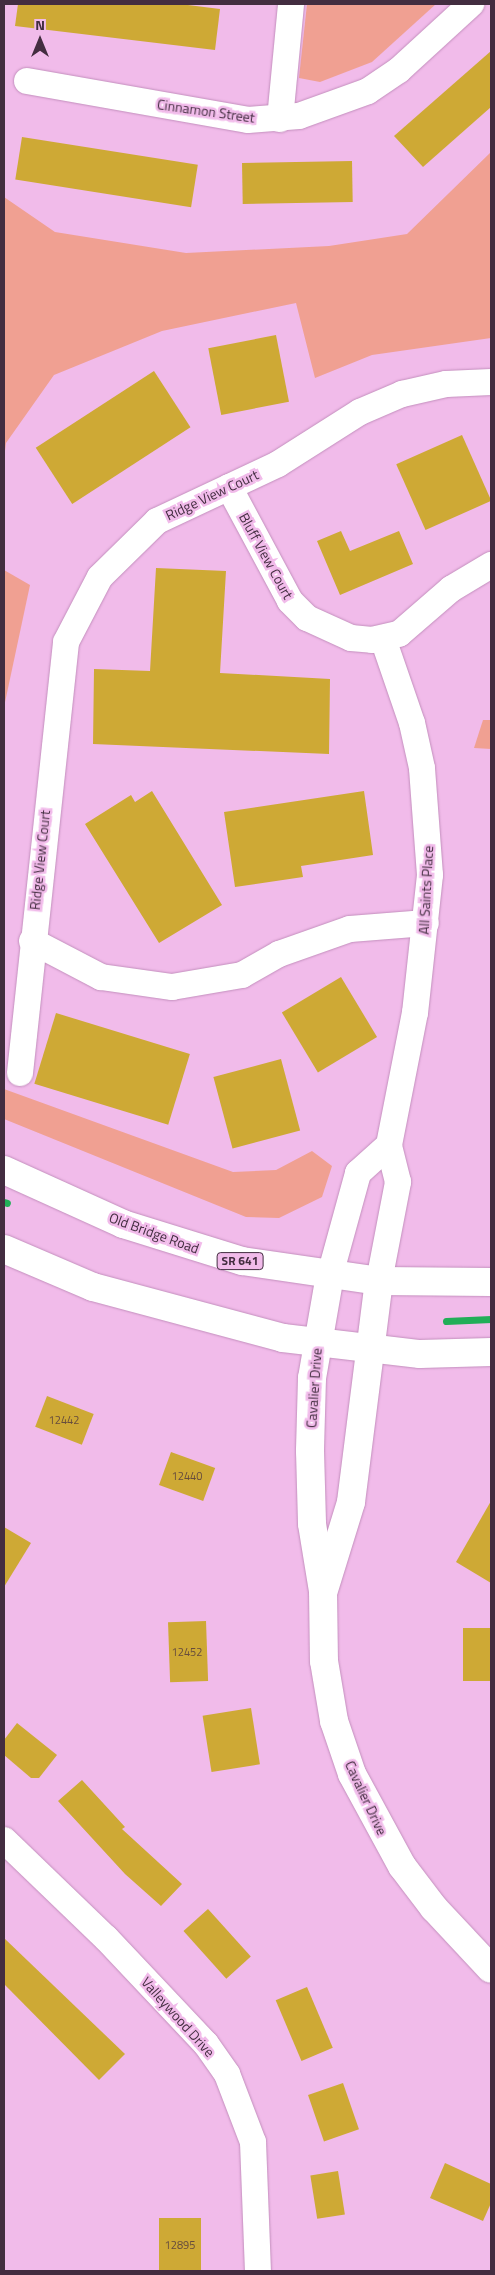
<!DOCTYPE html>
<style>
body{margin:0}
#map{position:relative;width:495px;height:2275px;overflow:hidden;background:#f1bbea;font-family:"Titillium Web",sans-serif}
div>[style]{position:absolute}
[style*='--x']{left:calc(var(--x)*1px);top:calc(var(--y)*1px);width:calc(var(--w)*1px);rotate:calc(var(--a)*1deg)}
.green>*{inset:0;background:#f0a092}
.stream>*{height:7px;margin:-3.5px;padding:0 3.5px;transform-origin:3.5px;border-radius:3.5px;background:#21ae58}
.building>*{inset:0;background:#cea935;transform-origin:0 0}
.roads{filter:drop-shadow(0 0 1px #c38fbd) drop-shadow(0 0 1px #c38fbd)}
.minor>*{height:26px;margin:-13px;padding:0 13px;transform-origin:13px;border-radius:13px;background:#fff}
.tertiary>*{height:28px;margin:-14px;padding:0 14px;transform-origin:14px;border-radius:14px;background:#fff}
.primary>*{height:28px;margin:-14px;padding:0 14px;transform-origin:14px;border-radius:14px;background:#fff}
span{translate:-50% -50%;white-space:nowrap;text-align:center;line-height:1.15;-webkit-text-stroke:5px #f1bbea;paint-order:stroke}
.number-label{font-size:11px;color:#664c3d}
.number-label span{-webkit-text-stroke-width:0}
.shield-label span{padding:1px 4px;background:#f1bbea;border:1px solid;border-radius:4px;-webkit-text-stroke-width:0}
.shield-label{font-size:12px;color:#432d40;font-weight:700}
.street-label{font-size:14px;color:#432d40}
.frame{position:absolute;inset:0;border:5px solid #432d40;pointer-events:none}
.north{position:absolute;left:15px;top:15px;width:50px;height:50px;-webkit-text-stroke:4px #f1bbea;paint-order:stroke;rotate:0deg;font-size:14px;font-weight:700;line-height:20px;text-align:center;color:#432d40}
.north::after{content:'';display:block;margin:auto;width:18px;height:22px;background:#432d40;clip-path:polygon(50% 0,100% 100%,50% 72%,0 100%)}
</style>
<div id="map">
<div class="green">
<div style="clip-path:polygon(307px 4px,436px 4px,372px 62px,320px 82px,299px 78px)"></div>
<div style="clip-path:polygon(491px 152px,491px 338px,372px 355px,315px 378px,296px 303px,162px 331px,54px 375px,6px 443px,4px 459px,4px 197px,55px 232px,186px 253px,329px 246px,407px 234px)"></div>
<div style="clip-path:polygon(4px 570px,30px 585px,4px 707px)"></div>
<div style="clip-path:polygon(483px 720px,491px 720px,491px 749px,474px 748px)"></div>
<div style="clip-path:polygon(4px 1089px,233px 1172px,276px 1170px,312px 1151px,332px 1166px,322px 1197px,279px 1218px,246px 1217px,4px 1119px)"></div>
</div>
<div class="stream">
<div style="--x:4;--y:1202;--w:3;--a:18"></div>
<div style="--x:446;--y:1321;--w:45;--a:-2.5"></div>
</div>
<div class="building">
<div style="clip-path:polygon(18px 4px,180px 4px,220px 9px,215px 50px,15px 26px)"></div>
<div style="clip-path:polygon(491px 51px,491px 107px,423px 167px,394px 136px)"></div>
<div style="left:22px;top:137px;width:178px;height:43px;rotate:9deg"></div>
<div style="left:352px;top:161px;width:41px;height:110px;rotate:89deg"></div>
<div style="left:276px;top:335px;width:68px;height:69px;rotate:79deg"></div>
<div style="left:154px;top:371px;width:67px;height:141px;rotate:57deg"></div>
<div style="left:462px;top:435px;width:72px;height:72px;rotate:66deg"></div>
<div style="clip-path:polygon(341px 531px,350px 551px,399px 531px,413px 564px,340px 595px,317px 541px)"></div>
<div style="clip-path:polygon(156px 568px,226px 571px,220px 673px,330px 679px,329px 754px,93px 744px,94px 669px,150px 671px)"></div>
<div style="clip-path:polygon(152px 791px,222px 905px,159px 943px,85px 824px,131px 795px,135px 802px)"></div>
<div style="clip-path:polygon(364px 791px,373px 855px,301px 866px,303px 877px,235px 887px,224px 812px)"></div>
<div style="left:341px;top:977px;width:70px;height:69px;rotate:59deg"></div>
<div style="left:56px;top:1013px;width:140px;height:74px;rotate:17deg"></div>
<div style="left:281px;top:1059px;width:74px;height:70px;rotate:75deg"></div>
<div style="left:47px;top:1396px;width:50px;height:33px;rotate:21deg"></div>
<div style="left:171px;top:1452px;width:47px;height:35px;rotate:20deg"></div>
<div style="clip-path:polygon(491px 1501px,491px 1583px,456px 1562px)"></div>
<div style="clip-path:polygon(4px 1527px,31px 1543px,4px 1587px)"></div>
<div style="left:206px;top:1621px;width:60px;height:38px;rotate:88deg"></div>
<div style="left:463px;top:1628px;width:28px;height:53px"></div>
<div style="left:251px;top:1708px;width:57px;height:49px;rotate:81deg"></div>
<div style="clip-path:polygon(17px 1723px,57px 1755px,39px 1778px,31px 1778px,4px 1755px,4px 1740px)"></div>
<div style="clip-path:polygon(82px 1780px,125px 1827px,122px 1829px,182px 1884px,161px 1906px,125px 1874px,58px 1801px)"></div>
<div style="left:208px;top:1909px;width:64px;height:33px;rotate:48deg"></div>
<div style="clip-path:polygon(4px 1938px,125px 2054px,99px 2080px,4px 1984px)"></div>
<div style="left:307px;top:1987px;width:66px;height:34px;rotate:67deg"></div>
<div style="left:343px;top:2083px;width:49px;height:37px;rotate:71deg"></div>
<div style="clip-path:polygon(445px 2163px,491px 2184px,491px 2203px,483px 2221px,430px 2198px)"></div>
<div style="left:338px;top:2171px;width:44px;height:28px;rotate:81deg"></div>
<div style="left:159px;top:2218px;width:42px;height:53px"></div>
</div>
<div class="roads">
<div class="minor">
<div style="--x:27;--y:81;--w:224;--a:10"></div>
<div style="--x:248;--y:120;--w:51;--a:-4.5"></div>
<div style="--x:299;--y:116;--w:73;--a:-19.9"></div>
<div style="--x:368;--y:91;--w:37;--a:-34"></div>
<div style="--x:399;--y:70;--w:98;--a:-42.5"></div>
<div style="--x:280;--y:119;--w:116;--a:-84.5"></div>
<div style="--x:229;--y:487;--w:129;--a:61.8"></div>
<div style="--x:290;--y:601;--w:24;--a:45"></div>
<div style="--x:307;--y:618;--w:48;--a:24.4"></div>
<div style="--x:351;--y:638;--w:21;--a:5"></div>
<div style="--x:372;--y:640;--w:28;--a:-13"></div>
<div style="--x:399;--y:634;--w:69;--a:-40.9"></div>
<div style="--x:451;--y:589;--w:47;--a:-31"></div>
<div style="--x:32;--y:941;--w:78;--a:27.6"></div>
<div style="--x:101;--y:977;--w:72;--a:8"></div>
<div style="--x:172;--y:987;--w:71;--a:-9.7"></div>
<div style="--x:242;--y:975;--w:43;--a:-29.6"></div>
<div style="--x:279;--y:954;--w:75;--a:-19.4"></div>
<div style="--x:350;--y:929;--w:76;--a:-4.5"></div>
<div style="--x:20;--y:1073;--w:433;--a:-83.9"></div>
<div style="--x:66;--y:642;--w:73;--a:-62.4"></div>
<div style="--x:100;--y:577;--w:80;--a:-44.5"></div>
<div style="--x:157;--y:521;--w:134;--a:-25.2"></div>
<div style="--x:278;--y:464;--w:97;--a:-32.4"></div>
<div style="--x:360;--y:412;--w:46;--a:-23.2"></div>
<div style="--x:402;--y:394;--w:45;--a:-12.8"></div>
<div style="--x:446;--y:384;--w:45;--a:-2.5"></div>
<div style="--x:330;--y:1275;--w:106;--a:-74.6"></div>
<div style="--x:358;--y:1173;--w:42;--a:-42.1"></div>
<div style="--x:379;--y:1281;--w:101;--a:-79.1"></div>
<div style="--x:398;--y:1182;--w:38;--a:-104"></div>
<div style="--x:389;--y:1145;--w:135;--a:-78.9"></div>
<div style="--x:415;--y:1013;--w:139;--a:-83.8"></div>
<div style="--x:430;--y:875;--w:107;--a:-94.3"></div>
<div style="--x:422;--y:768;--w:46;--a:-102.5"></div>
<div style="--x:412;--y:723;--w:89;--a:-109"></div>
<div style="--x:4;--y:1840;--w:141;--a:43.9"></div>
<div style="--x:106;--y:1938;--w:146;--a:46.7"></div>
<div style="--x:206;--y:2044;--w:37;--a:55"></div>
<div style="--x:227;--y:2074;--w:73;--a:69.1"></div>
<div style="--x:253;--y:2142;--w:129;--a:87.8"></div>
</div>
<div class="tertiary">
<div style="--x:330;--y:1275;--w:105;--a:99.9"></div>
<div style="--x:312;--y:1378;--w:73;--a:91.6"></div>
<div style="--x:310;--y:1451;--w:73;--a:88.4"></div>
<div style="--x:312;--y:1524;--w:68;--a:80.7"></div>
<div style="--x:323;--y:1591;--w:70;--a:89.2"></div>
<div style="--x:324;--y:1661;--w:61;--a:80.5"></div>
<div style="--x:334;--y:1721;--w:56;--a:71.2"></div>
<div style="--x:352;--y:1774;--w:105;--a:61.5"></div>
<div style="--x:402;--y:1866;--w:53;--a:52.7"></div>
<div style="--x:434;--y:1908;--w:83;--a:46.9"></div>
<div style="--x:324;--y:1590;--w:92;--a:-72.9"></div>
<div style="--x:351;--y:1502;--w:223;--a:-82.8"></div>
</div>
<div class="primary">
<div style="--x:4;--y:1170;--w:131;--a:24.4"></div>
<div style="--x:123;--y:1224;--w:125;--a:17.3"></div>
<div style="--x:242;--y:1261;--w:138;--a:8.3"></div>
<div style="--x:379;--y:1281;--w:112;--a:0.5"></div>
<div style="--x:4;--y:1249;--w:97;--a:23.1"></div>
<div style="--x:93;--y:1287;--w:197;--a:15"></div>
<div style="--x:283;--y:1338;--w:138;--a:6.7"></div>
<div style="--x:420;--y:1354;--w:71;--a:-1.6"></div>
</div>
</div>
<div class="number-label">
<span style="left:64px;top:1420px">12442</span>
<span style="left:187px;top:1476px">12440</span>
<span style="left:187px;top:1652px">12452</span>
<span style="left:180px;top:2245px">12895</span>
</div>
<div class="shield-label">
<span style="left:240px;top:1261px">SR 641</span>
</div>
<div class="street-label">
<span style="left:206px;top:111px;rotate:8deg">Cinnamon Street</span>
<span style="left:212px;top:495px;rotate:-25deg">Ridge View Court</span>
<span style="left:266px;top:556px;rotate:61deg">Bluff View Court</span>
<span style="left:40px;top:860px;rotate:-84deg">Ridge View Court</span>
<span style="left:426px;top:890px;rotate:-87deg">All Saints Place</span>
<span style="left:154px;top:1233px;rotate:20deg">Old Bridge Road</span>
<span style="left:314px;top:1388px;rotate:-86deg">Cavalier Drive</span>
<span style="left:366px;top:1798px;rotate:65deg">Cavalier Drive</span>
<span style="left:178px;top:2017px;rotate:48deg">Valleywood Drive</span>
</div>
<div class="frame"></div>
<div class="north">N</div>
</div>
